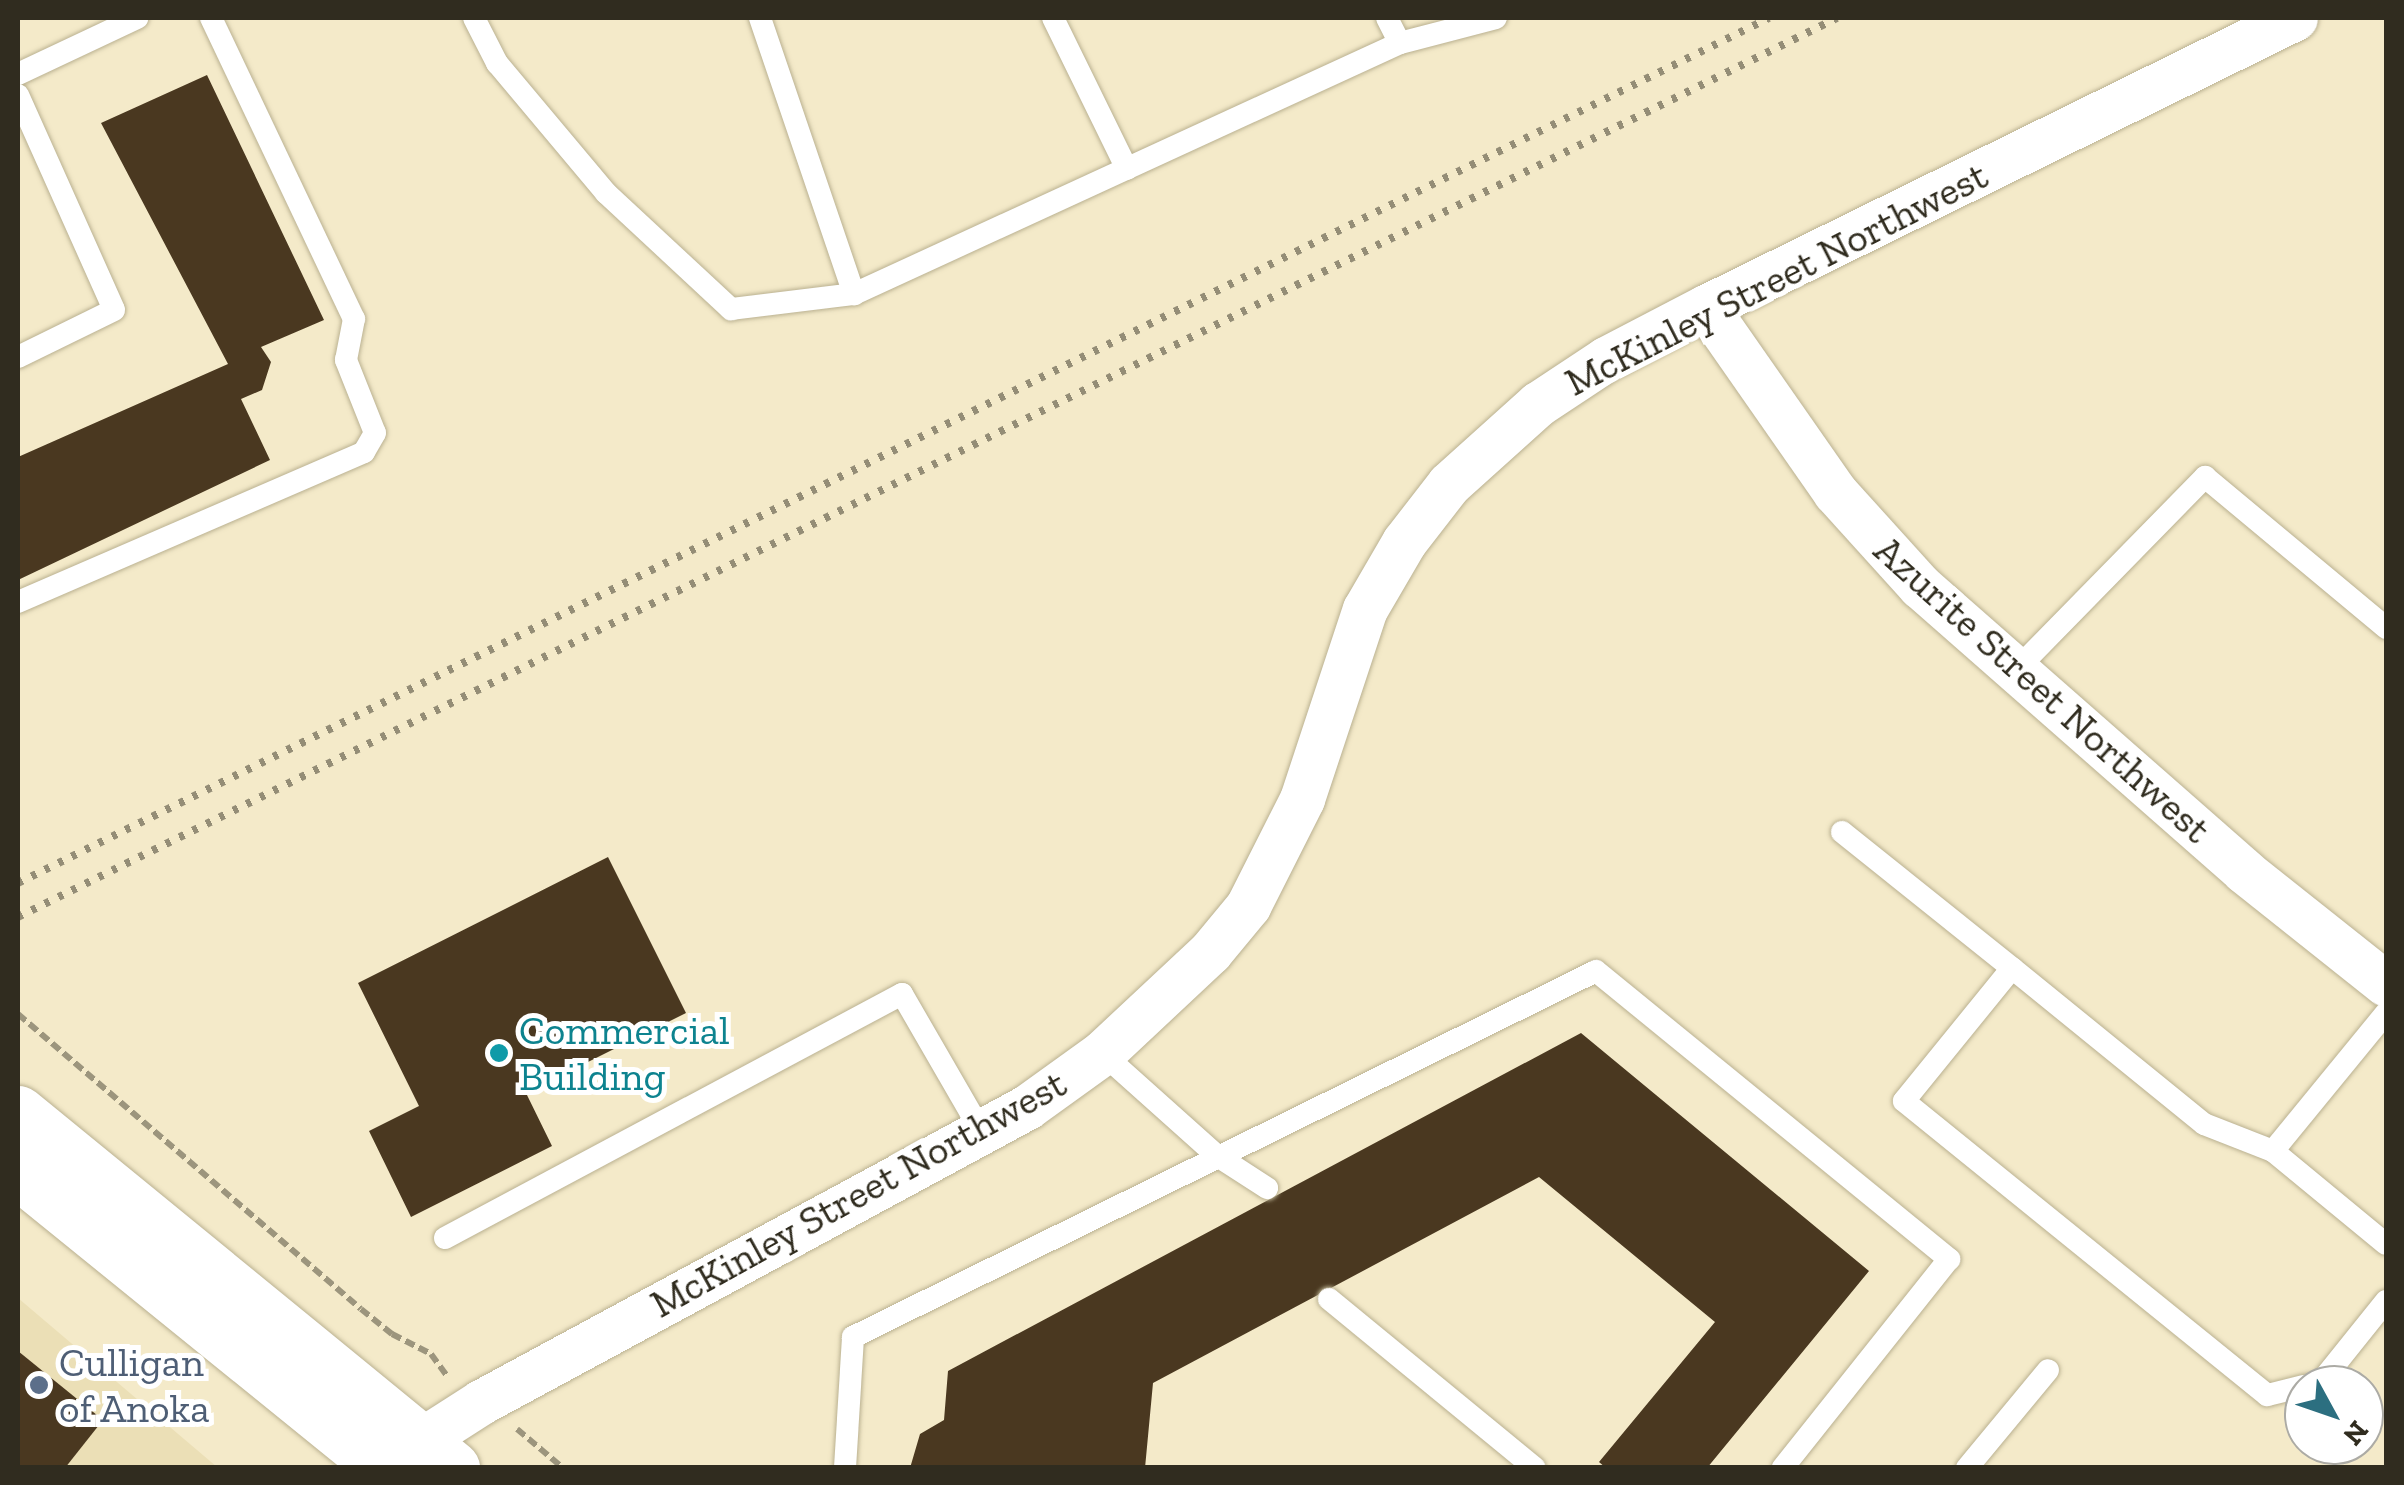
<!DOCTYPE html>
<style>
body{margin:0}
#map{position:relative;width:2404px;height:1485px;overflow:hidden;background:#f4eac9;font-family:"Zilla Slab",serif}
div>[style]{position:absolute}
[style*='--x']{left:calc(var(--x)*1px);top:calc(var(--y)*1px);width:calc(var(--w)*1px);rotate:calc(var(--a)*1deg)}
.built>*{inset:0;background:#ebdfb6}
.building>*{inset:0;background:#4a3820}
.path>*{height:6px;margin-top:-3px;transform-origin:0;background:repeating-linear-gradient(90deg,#9c957d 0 10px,transparent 0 15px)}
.roads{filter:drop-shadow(0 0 2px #bab191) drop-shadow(0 0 2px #bab191)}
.service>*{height:22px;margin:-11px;padding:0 11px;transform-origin:11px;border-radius:11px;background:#fff}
.minor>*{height:45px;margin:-22.5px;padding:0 22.5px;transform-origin:22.5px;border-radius:22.5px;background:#fff}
.tertiary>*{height:55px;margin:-27.5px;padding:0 27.5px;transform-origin:27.5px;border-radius:27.5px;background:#fff}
.rail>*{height:8px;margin-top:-4px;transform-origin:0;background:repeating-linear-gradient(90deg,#948d76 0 5px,transparent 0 15px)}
.dots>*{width:28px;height:28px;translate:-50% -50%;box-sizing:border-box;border:5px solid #fff;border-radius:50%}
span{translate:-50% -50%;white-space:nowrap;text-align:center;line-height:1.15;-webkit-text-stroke:10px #fff;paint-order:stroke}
.street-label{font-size:40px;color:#302c1f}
.culture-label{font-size:40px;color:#0d838f}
.left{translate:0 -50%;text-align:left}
.service-label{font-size:40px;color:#4e5e75}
.frame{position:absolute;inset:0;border:20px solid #302c1f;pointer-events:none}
.north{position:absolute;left:2284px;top:1365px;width:100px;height:100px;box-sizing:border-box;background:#fff;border:2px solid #acaba5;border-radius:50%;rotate:130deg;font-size:28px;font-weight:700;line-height:40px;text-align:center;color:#302c1f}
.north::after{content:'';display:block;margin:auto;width:35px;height:45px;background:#2c6f80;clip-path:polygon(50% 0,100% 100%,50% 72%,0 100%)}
</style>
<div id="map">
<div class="built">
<div style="clip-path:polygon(18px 1298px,217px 1467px,18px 1467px)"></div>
</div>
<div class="building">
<div style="clip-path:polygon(207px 75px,324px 320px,261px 347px,271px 362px,262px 390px,241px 399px,270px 460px,18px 580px,18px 457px,228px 364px,101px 123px)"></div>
<div style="clip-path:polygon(608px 857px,686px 1013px,526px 1093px,552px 1146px,411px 1217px,369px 1131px,419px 1106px,358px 983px)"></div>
<div style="clip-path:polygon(1581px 1033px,1869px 1271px,1707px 1468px,1606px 1468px,1599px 1462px,1715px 1322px,1539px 1177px,1153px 1383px,1145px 1468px,910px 1468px,920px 1434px,944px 1420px,948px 1371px)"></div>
<div style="clip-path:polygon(18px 1351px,103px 1420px,65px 1468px,18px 1468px)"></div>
</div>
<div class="path">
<div style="--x:18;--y:1014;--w:452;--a:40.7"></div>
<div style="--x:361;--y:1309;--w:40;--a:39"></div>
<div style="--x:392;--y:1334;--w:44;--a:27.1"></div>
<div style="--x:431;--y:1354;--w:27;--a:54"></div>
<div style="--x:517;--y:1429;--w:60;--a:40.3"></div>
</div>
<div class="roads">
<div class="service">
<div style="--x:474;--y:18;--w:51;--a:62.9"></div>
<div style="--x:497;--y:63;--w:170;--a:50"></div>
<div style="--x:606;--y:193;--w:171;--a:42.9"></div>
<div style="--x:731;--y:309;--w:124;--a:-7"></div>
<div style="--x:854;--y:294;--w:601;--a:-24.69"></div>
<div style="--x:1400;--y:43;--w:99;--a:-14.6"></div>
<div style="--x:760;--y:18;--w:292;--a:71.2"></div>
<div style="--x:1053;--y:18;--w:168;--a:63.9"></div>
<div style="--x:1387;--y:18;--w:28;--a:63"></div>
<div style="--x:18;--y:74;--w:132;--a:-25.2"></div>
<div style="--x:18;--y:95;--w:235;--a:65.9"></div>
<div style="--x:114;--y:310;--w:107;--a:153.9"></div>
<div style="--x:18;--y:602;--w:377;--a:-23.4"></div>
<div style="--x:364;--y:452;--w:22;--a:-60"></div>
<div style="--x:375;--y:433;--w:79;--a:-111.7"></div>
<div style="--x:346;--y:360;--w:42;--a:-79"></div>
<div style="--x:354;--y:319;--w:333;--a:-115.4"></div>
<div style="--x:2015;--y:671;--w:272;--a:-45.6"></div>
<div style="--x:2205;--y:477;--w:236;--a:39.8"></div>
<div style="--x:1842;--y:832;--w:218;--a:38.7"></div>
<div style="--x:1102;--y:1053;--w:153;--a:41.8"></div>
<div style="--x:1216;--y:1155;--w:61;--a:32.9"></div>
<div style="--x:2273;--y:1151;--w:178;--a:-50.7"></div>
<div style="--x:445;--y:1238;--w:518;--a:-28.1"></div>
<div style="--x:902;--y:994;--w:156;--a:60"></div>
<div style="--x:1329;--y:1299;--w:266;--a:39.4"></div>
<div style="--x:2309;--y:1385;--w:12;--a:-14"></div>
<div style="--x:2321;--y:1382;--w:104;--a:-51.3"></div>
<div style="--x:2304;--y:1386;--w:38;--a:166"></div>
<div style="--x:2267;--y:1395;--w:467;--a:-141"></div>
<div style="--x:1904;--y:1101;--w:171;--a:-50.9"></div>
<div style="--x:2012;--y:968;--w:247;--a:39.1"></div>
<div style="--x:2204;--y:1124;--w:74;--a:21.4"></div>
<div style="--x:2273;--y:1151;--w:146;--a:39.5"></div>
<div style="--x:845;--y:1468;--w:131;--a:-86.5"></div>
<div style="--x:853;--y:1337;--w:828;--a:-26.22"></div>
<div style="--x:1596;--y:971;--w:456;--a:39.2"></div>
<div style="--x:1949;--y:1259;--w:267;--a:128.5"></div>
<div style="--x:1967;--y:1468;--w:127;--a:-50.4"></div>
</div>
<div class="minor">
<div style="--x:1706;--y:307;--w:226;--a:55.1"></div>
<div style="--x:1835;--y:492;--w:127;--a:47.9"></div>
<div style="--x:1920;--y:586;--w:432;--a:41.3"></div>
<div style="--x:2244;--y:871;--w:181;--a:38.5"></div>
<div style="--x:392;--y:1459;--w:106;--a:-32.6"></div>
<div style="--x:481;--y:1402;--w:621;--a:-28.38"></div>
<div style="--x:1027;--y:1107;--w:92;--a:-35.8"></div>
<div style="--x:1102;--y:1053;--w:148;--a:-43.1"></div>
<div style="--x:1210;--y:952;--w:60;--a:-50.4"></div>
<div style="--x:1248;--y:906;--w:120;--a:-63.2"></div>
<div style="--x:1302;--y:799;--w:200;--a:-71.7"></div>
<div style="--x:1365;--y:609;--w:78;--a:-59.8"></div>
<div style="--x:1404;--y:542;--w:73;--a:-52.2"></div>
<div style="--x:1449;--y:484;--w:120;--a:-42"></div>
<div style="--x:1538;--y:404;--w:82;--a:-33.5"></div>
<div style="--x:1606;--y:359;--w:113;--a:-27.5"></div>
<div style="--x:1706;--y:307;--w:656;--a:-26.14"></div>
</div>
<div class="tertiary">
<div style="--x:18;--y:1113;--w:561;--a:39.28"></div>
<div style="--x:18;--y:1171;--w:472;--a:39"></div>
</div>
</div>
<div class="rail">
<div style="--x:18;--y:883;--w:1953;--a:-26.29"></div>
<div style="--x:18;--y:917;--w:2029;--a:-26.3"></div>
</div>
<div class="dots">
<div style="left:499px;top:1053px;background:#0f9aa8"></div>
<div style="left:39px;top:1385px;background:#5c6f8a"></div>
</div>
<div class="street-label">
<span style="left:1776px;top:278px;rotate:-27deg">McKinley Street Northwest</span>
<span style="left:2043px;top:689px;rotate:42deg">Azurite Street Northwest</span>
<span style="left:858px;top:1193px;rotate:-29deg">McKinley Street Northwest</span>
</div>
<div class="culture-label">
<span class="left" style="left:519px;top:1053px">Commercial<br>Building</span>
</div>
<div class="service-label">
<span class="left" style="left:59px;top:1385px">Culligan<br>of Anoka</span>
</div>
<div class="frame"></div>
<div class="north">N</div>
</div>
